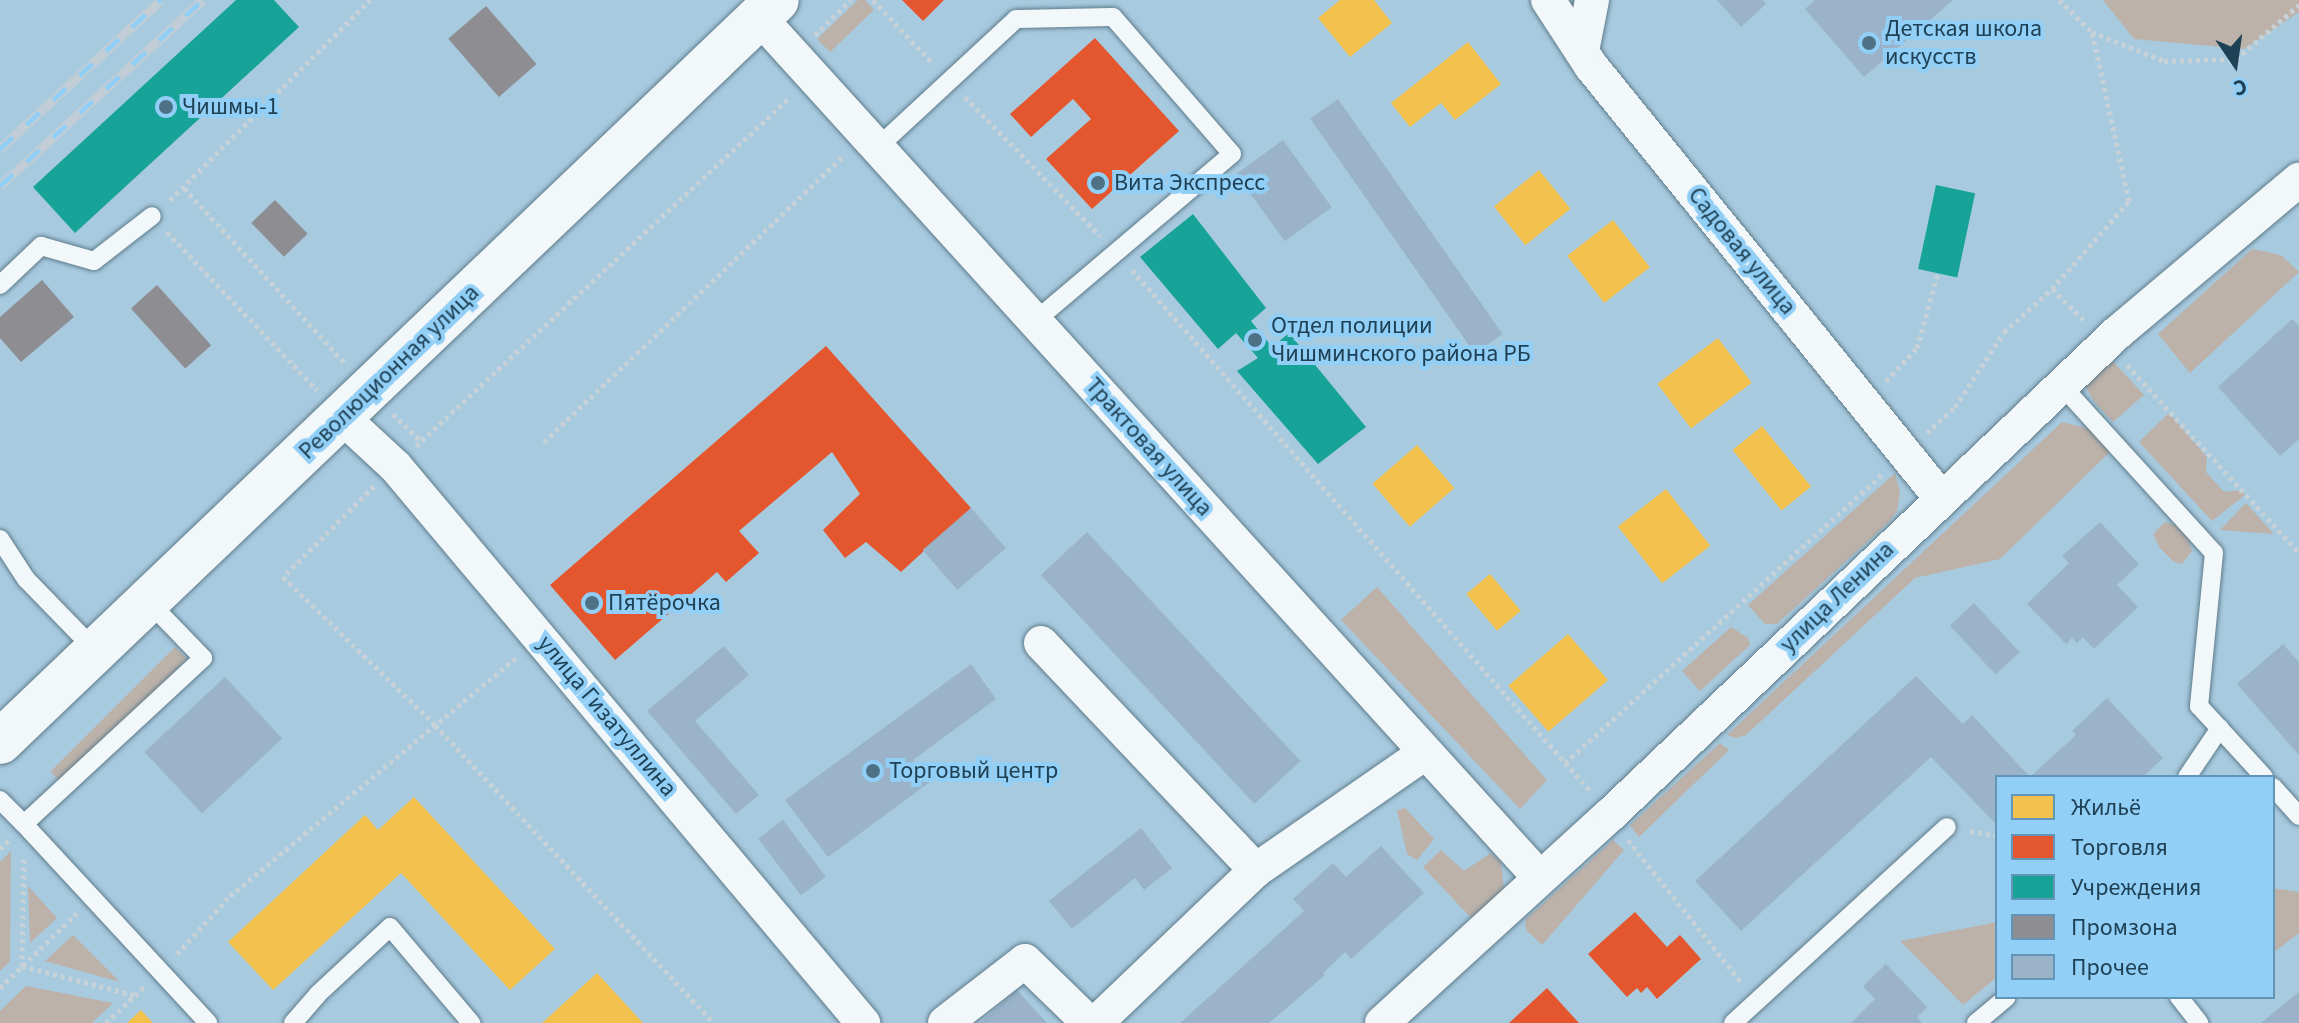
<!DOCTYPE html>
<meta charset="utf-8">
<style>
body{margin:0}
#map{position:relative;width:2299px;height:1023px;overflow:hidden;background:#a8cadf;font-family:"Source Sans 3",sans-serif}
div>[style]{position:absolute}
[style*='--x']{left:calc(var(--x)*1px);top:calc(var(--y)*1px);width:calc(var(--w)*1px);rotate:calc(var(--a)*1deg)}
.green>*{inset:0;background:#bcb2aa;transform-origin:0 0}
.homes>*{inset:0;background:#f2c14e;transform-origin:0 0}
.shops>*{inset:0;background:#e4572e}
.public>*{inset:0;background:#17a398;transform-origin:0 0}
.industry>*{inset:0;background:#8d8d92;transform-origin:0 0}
.building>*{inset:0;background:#9ab3c9;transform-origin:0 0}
.path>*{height:5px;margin-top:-2.5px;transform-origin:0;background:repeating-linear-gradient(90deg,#c7d2d8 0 4px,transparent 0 8px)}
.roads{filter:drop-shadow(0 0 2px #5f7d8c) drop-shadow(0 0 2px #5f7d8c)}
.service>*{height:18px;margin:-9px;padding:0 9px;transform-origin:9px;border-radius:9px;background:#f2f7fa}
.minor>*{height:34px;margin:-17px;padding:0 17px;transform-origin:17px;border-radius:17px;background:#f2f7fa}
.secondary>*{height:44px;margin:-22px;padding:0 22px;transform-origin:22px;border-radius:22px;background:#f2f7fa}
.rail>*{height:9px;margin-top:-4.5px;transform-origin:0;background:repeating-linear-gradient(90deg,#91cff6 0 18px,#c2cdd5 0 36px);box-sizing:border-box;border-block:2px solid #c2cdd5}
.dots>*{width:22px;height:22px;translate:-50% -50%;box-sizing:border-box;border:4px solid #91cff6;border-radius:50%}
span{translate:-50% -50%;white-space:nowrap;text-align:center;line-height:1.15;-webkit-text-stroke:8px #91cff6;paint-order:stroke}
.poi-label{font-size:24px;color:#1f4155}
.left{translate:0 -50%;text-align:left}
.street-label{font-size:24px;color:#1f4155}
.legend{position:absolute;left:1995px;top:775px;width:280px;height:224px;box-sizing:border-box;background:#91cff6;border:2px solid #6396b6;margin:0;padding:10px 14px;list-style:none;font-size:24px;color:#1f4155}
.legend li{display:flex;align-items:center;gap:16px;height:40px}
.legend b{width:40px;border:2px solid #6396b6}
.north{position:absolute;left:2195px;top:24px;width:80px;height:80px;-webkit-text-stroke:6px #91cff6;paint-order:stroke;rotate:167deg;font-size:22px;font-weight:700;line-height:32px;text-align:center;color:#1f4155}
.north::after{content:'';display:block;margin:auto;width:28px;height:36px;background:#1f4155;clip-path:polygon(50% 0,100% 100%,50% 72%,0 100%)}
</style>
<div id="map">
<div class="green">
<div style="clip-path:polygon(858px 0,865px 0,874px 10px,830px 52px,817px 39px)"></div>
<div style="clip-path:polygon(2103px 0,2299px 0,2299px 12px,2244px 49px,2134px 39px)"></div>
<div style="clip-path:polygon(2252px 249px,2281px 255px,2299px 272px,2190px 373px,2158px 334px)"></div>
<div style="clip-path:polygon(2111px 359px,2144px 395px,2113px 422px,2095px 403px,2084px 384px)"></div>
<div style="clip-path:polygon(2169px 413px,2207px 457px,2206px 472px,2224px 492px,2242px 490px,2245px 495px,2212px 521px,2139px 442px)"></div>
<div style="clip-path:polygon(2062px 422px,2091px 429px,2111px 451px,2000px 559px,1915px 578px,1746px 735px,1736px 738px,1727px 735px)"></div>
<div style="clip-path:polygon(1895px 473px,1900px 493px,1897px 511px,1889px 522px,1777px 624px,1765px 624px,1748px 605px)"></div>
<div style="clip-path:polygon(2246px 503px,2274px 534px,2220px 530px)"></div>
<div style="clip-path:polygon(2165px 522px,2175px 525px,2188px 537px,2192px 551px,2182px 564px,2174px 562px,2159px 547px,2153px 534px)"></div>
<div style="clip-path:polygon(1377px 587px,1547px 780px,1520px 809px,1341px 620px)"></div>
<div style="clip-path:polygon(1731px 627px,1748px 638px,1750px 645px,1700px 691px,1682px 671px)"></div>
<div style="left:175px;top:647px;width:17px;height:176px;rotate:45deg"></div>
<div style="clip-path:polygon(1720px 743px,1729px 750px,1639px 837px,1630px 825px)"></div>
<div style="clip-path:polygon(1405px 808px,1434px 839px,1417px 860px,1407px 854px,1397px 810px)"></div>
<div style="clip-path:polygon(1613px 840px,1624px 850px,1542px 945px,1526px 930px,1525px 920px)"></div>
<div style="clip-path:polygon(1441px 850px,1464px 871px,1491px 853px,1501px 862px,1504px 889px,1473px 920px,1423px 867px)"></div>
<div style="clip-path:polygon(11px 851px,10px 961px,0 971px,0 862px)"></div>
<div style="clip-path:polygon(28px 886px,57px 918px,30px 943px)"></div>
<div style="clip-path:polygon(2273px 888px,2299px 892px,2299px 933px,2273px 953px)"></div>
<div style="clip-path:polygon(1997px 922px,1997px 977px,1963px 1005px,1900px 941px)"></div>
<div style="clip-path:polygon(73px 935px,120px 982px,45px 961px)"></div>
<div style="clip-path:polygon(26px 986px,113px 1003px,92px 1023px,0 1023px,0 1011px)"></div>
</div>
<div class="homes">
<div style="clip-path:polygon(1340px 0,1374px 0,1392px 23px,1350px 57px,1318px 18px)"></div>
<div style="clip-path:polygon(1468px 42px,1501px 84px,1455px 120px,1441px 103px,1410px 127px,1391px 103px)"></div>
<div style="left:1539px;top:170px;width:50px;height:58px;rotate:51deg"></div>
<div style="left:1613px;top:220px;width:60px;height:58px;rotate:52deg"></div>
<div style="left:1718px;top:338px;width:56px;height:76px;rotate:53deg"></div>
<div style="left:1762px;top:426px;width:78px;height:38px;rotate:51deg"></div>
<div style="left:1417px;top:445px;width:57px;height:59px;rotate:49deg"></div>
<div style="left:1666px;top:489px;width:72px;height:61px;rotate:52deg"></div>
<div style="left:1490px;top:574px;width:48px;height:31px;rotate:50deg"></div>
<div style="left:1568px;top:634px;width:61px;height:79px;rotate:49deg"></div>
<div style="clip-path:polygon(414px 797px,555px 949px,510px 990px,401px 873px,273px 990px,228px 942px,365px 815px,378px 830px)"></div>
<div style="clip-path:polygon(597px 973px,643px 1023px,542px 1023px)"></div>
<div style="clip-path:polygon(141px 1010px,153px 1023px,127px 1023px)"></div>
</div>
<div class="shops">
<div style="clip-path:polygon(902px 0,944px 0,923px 21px)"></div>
<div style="clip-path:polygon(1095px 38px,1179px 131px,1092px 209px,1046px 159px,1091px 119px,1073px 99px,1031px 137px,1010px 114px)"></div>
<div style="clip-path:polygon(826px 346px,971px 508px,901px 572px,866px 542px,845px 558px,823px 530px,860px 494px,832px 452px,739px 531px,759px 553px,726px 582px,717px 572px,615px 660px,550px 585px)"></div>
<div style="clip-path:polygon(1635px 912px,1667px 947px,1680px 935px,1701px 959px,1657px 999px,1647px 987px,1641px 993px,1637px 988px,1627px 997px,1588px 954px)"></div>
<div style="clip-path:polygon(1547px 988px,1579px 1023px,1509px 1023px)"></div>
</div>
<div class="public">
<div style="clip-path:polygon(236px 0,274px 0,299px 27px,75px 233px,33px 187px)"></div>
<div style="left:1936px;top:185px;width:40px;height:86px;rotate:12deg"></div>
<div style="clip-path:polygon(1193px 214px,1266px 308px,1251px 321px,1272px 347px,1289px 333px,1366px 427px,1318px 464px,1237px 371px,1258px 358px,1236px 333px,1218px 349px,1140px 257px)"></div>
</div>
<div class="industry">
<div style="left:486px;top:6px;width:77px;height:50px;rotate:49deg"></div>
<div style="left:275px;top:200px;width:47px;height:33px;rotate:46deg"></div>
<div style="clip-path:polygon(42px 280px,74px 317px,21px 362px,0 338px,0 317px)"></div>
<div style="left:157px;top:285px;width:81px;height:35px;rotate:48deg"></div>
</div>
<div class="building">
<div style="clip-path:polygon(1717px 0,1763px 0,1766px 4px,1741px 27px)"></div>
<div style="clip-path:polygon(1815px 0,1953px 0,1864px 77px,1805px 9px)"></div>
<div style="left:1338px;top:99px;width:287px;height:34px;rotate:55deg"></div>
<div style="left:1283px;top:140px;width:83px;height:58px;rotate:54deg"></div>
<div style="clip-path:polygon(2292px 319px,2299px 326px,2299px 439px,2280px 456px,2218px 387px)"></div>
<div style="left:971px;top:508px;width:53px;height:64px;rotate:49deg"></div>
<div style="clip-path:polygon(2100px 522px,2139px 564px,2117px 585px,2138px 607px,2094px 649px,2083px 637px,2077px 643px,2072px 638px,2066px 644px,2027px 604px,2069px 563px,2062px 556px)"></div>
<div style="left:1087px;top:532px;width:313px;height:63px;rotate:47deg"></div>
<div style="left:1974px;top:603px;width:67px;height:33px;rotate:47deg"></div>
<div style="clip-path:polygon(2283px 644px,2299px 662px,2299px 755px,2237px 684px)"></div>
<div style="clip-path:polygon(724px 646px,749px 675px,695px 721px,759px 795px,736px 814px,647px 711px)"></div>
<div style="clip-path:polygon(971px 664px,996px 699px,913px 760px,930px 782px,828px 857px,785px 800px)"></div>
<div style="clip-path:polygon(1916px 676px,1963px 724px,1972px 715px,2030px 777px,1997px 777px,1997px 825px,1931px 757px,1741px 931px,1695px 881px)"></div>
<div style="left:225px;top:677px;width:84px;height:110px;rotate:47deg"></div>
<div style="clip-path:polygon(2107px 698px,2163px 758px,2143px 777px,2030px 777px,2076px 735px,2072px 731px)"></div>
<div style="left:783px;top:820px;width:71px;height:31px;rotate:53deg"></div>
<div style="clip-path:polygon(1141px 828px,1172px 868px,1144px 890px,1135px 878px,1072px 929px,1049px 901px)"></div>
<div style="clip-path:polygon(1381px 846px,1424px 893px,1351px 959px,1345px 952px,1323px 973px,1325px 975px,1269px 1023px,1180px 1023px,1304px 911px,1293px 899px,1333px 863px,1346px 877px)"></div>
<div style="clip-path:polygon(1886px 964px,1927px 1007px,1917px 1017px,1922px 1023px,1851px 1023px,1875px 999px,1863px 986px)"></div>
<div style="clip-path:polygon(1017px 990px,1047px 1023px,980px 1023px)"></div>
<div style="clip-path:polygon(2299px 992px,2299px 1023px,2261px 1023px)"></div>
</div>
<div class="path">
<div style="--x:873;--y:0;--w:88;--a:46.8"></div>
<div style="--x:2059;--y:0;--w:46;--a:44.1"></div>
<div style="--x:2092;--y:32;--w:78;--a:21.9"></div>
<div style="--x:2164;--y:61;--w:72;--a:-1.6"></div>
<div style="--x:2236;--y:59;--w:83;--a:-40.6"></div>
<div style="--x:815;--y:35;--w:50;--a:-44.2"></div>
<div style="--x:965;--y:97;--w:194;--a:45.8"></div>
<div style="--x:184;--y:188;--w:238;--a:47.4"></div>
<div style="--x:170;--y:200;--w:283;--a:-45"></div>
<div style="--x:167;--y:232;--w:218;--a:46.5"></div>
<div style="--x:1132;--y:270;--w:694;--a:48.68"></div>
<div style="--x:2052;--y:289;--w:117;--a:-48.8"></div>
<div style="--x:2129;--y:201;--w:173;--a:-102.3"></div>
<div style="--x:2127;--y:365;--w:255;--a:47.5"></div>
<div style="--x:1886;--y:381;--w:45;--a:-46.8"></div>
<div style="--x:1917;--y:348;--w:78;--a:-74.4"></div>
<div style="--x:393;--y:414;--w:39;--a:44"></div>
<div style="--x:1927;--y:433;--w:38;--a:-43"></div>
<div style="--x:1955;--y:407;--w:90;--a:-56.8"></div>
<div style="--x:2004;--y:332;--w:64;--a:-41.9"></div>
<div style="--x:2052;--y:289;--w:45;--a:44.1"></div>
<div style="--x:544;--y:442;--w:412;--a:-43.7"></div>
<div style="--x:416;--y:446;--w:510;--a:-43.01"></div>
<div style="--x:374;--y:486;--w:129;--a:135"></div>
<div style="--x:283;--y:577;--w:212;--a:44.2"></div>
<div style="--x:435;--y:725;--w:408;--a:46.9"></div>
<div style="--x:1565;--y:763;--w:428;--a:-42.3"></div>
<div style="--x:1970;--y:831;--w:27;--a:10"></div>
<div style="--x:1628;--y:840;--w:181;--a:51.5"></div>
<div style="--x:0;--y:849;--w:14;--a:-45"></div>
<div style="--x:24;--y:859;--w:107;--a:91.1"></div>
<div style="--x:22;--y:966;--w:116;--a:14.5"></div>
<div style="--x:177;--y:954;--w:79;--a:-47.6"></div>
<div style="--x:230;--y:896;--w:372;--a:-39.8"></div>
<div style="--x:0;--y:988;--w:107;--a:-44.2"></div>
<div style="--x:106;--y:1023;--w:54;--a:-43.5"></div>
</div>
<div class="roads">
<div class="service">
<div style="--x:878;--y:147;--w:188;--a:-42.8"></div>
<div style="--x:1016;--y:19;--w:97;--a:-1.2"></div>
<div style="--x:1113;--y:17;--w:181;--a:49"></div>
<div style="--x:1232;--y:154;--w:258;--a:139.7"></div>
<div style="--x:0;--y:285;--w:57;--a:-43.6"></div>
<div style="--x:41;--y:246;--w:55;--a:15.8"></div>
<div style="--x:94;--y:261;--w:73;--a:-37.8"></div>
<div style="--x:2063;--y:387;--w:224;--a:47.7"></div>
<div style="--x:2214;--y:553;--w:154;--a:95.6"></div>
<div style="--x:2199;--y:706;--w:96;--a:47.5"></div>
<div style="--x:0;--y:539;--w:48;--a:57"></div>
<div style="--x:26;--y:579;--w:99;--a:45.8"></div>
<div style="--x:2187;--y:777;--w:59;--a:-56"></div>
<div style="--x:2273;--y:787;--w:39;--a:48"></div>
<div style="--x:0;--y:800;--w:34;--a:45"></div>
<div style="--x:24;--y:824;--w:244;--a:-42.8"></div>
<div style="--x:203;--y:658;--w:79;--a:-134"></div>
<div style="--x:24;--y:824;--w:271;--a:47.2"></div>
<div style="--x:2179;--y:997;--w:33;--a:52"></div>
<div style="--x:293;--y:1023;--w:38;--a:-49"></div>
<div style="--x:318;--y:994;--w:98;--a:-42.9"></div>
<div style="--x:390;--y:927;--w:126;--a:49.8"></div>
<div style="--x:1733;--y:1023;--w:290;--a:-42.5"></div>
<div style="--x:1976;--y:1023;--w:40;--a:-40"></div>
</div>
<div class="minor">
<div style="--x:1548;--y:0;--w:79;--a:56.9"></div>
<div style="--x:1591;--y:66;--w:556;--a:50.99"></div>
<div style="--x:759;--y:17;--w:1162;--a:47.79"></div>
<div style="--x:1582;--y:51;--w:52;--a:-78.9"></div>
<div style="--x:342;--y:417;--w:72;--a:42.8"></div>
<div style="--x:395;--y:466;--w:728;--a:49.96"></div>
<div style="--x:1041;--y:643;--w:313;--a:46.6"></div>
<div style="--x:945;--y:1023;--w:101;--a:-37.8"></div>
<div style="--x:1025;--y:961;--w:89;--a:44.1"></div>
<div style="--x:1096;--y:1023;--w:221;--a:-43.7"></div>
<div style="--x:1256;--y:870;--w:206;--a:-34.7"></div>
<div style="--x:1382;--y:1023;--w:309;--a:-42.4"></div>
<div style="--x:1610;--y:815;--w:700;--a:-43.55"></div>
<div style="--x:2117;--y:333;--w:238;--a:-40.1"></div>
</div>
<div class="secondary">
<div style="--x:0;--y:742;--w:1074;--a:-43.68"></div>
</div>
</div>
<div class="rail">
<div style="--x:0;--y:149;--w:219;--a:-42.8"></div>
<div style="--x:0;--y:186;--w:275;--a:-42.6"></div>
</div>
<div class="dots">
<div style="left:1869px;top:43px;background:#4f7185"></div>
<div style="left:166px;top:107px;background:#4f7185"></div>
<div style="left:1098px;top:183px;background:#4f7185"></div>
<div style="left:1255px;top:340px;background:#4f7185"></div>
<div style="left:592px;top:603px;background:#4f7185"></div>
<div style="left:873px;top:771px;background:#4f7185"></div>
</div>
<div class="poi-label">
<span class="left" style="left:1885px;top:43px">Детская школа<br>искусств</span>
<span class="left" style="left:182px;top:107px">Чишмы-1</span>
<span class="left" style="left:1114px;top:183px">Вита Экспресс</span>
<span class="left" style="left:1271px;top:340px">Отдел полиции<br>Чишминского района РБ</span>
<span class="left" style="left:608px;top:603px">Пятёрочка</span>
<span class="left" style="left:889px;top:771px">Торговый центр</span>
</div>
<div class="street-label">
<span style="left:1742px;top:251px;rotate:51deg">Садовая улица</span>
<span style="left:389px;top:372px;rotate:-44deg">Революционная улица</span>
<span style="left:1149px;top:447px;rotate:48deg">Трактовая улица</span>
<span style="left:1837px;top:597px;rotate:-44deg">улица Ленина</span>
<span style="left:607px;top:716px;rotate:50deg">улица Гизатуллина</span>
</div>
<ul class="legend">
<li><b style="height:22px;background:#f2c14e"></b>Жильё</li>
<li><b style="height:22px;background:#e4572e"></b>Торговля</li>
<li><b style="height:22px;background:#17a398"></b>Учреждения</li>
<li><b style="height:22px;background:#8d8d92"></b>Промзона</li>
<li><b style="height:22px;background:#9ab3c9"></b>Прочее</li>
</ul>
<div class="north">С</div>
</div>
